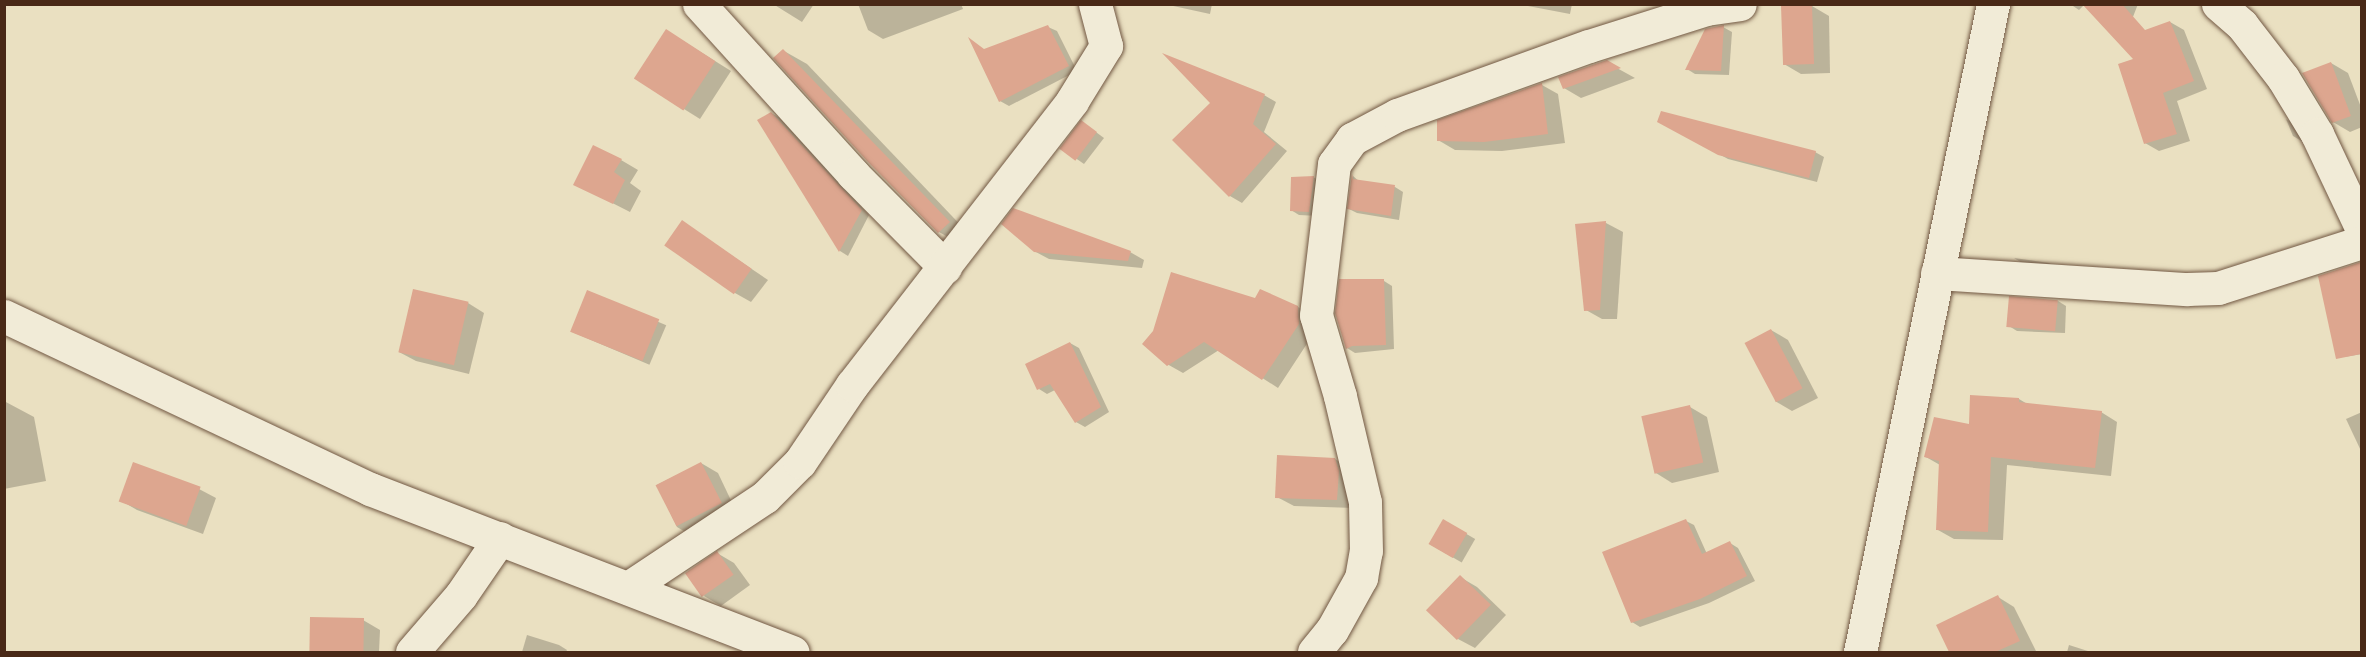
<!DOCTYPE html>
<style>
body{margin:0}
#map{position:relative;width:2366px;height:657px;overflow:hidden;background:#eae0c1;font-family:Alegreya,serif}
div>[style]{position:absolute}
[style*='--x']{left:calc(var(--x)*1px);top:calc(var(--y)*1px);width:calc(var(--w)*1px);rotate:calc(var(--a)*1deg)}
.shadow>*{inset:0;background:#0003;transform-origin:0 0}
.building>*{inset:0;background:#dda68f;transform-origin:0 0}
.roads{filter:drop-shadow(0 0 2px #715742) drop-shadow(0 0 2px #715742)}
.minor>*{height:33px;margin:-16.5px;padding:0 16.5px;transform-origin:16.5px;border-radius:16.5px;background:#f1ebd7}
span{translate:-50% -50%;white-space:nowrap;text-align:center;line-height:1.15;-webkit-text-stroke:5px #f1ebd7;paint-order:stroke}
.frame{position:absolute;inset:0;border:6px solid #492917;pointer-events:none}
</style>
<div id="map">
<div class="shadow">
<div style="clip-path:polygon(773px 4px,814px 4px,802px 22px)"></div>
<div style="clip-path:polygon(858px 4px,961px 4px,963px 9px,883px 39px,868px 30px)"></div>
<div style="clip-path:polygon(1164px 4px,1212px 4px,1210px 14px)"></div>
<div style="clip-path:polygon(1518px 4px,1572px 4px,1570px 14px)"></div>
<div style="clip-path:polygon(2070px 4px,2138px 4px,2124px 40px,2170px 22px,2184px 30px,2207px 89px,2177px 101px,2190px 141px,2159px 151px,2145px 143px,2135px 60px,2084px 5px,2079px 10px)"></div>
<div style="clip-path:polygon(1812px 6px,1829px 16px,1830px 73px,1801px 74px,1784px 64px)"></div>
<div style="clip-path:polygon(1048px 27px,1057px 31px,1077px 71px,1009px 106px,1000px 101px,985px 50px)"></div>
<div style="clip-path:polygon(1723px 27px,1732px 32px,1729px 75px,1695px 74px,1687px 69px)"></div>
<div style="clip-path:polygon(683px 41px,731px 71px,700px 119px,684px 109px)"></div>
<div style="clip-path:polygon(784px 51px,807px 64px,971px 236px,962px 245px,939px 232px)"></div>
<div style="clip-path:polygon(1606px 62px,1635px 78px,1581px 98px,1564px 88px)"></div>
<div style="clip-path:polygon(2331px 63px,2348px 73px,2362px 110px,2362px 127px,2350px 132px,2333px 122px)"></div>
<div style="clip-path:polygon(1542px 85px,1558px 94px,1565px 143px,1502px 151px,1455px 150px,1438px 140px)"></div>
<div style="clip-path:polygon(1264px 95px,1276px 102px,1264px 132px,1287px 151px,1242px 203px,1230px 196px,1175px 140px)"></div>
<div style="clip-path:polygon(771px 113px,780px 118px,869px 215px,848px 256px,840px 251px,760px 120px)"></div>
<div style="clip-path:polygon(2286px 119px,2300px 127px,2310px 146px,2293px 136px)"></div>
<div style="clip-path:polygon(1659px 121px,1815px 152px,1824px 157px,1817px 182px,1728px 159px)"></div>
<div style="clip-path:polygon(1089px 127px,1104px 138px,1084px 164px,1061px 148px)"></div>
<div style="clip-path:polygon(621px 160px,638px 170px,630px 183px,641px 191px,630px 212px,575px 184px)"></div>
<div style="clip-path:polygon(1353px 176px,1360px 182px,1395px 187px,1403px 192px,1399px 220px,1357px 213px,1349px 209px)"></div>
<div style="clip-path:polygon(1313px 177px,1322px 182px,1318px 216px,1299px 215px,1291px 210px)"></div>
<div style="clip-path:polygon(682px 222px,768px 280px,751px 302px,735px 293px)"></div>
<div style="clip-path:polygon(1606px 223px,1623px 232px,1617px 319px,1602px 319px,1586px 310px,1577px 226px)"></div>
<div style="clip-path:polygon(1034px 251px,1130px 252px,1144px 260px,1142px 268px,1049px 259px)"></div>
<div style="clip-path:polygon(2014px 258px,2049px 263px,2053px 265px,2022px 263px)"></div>
<div style="clip-path:polygon(2362px 263px,2362px 354px,2344px 357px,2320px 277px)"></div>
<div style="clip-path:polygon(1384px 281px,1392px 286px,1394px 349px,1355px 353px,1347px 348px)"></div>
<div style="left:588px;top:292px;width:85px;height:43px;rotate:23deg"></div>
<div style="clip-path:polygon(1256px 300px,1298px 307px,1313px 316px,1314px 333px,1278px 388px,1219px 350px,1183px 373px,1167px 364px)"></div>
<div style="clip-path:polygon(2058px 301px,2066px 306px,2065px 333px,2017px 331px,2009px 326px)"></div>
<div style="clip-path:polygon(468px 303px,484px 313px,469px 374px,416px 361px,399px 352px)"></div>
<div style="clip-path:polygon(1771px 330px,1788px 340px,1818px 398px,1792px 411px,1775px 401px)"></div>
<div style="clip-path:polygon(1070px 343px,1079px 348px,1109px 412px,1085px 427px,1076px 422px,1055px 390px,1047px 394px,1039px 389px)"></div>
<div style="clip-path:polygon(2019px 399px,2029px 405px,2101px 412px,2117px 422px,2111px 476px,2007px 465px,2003px 540px,1954px 539px,1938px 530px,1940px 465px,1926px 457px)"></div>
<div style="clip-path:polygon(4px 401px,34px 417px,46px 481px,4px 489px)"></div>
<div style="clip-path:polygon(1690px 407px,1707px 417px,1719px 472px,1672px 483px,1656px 473px)"></div>
<div style="clip-path:polygon(2362px 412px,2362px 453px,2346px 419px)"></div>
<div style="clip-path:polygon(1335px 459px,1352px 469px,1354px 508px,1294px 506px,1277px 497px)"></div>
<div style="clip-path:polygon(701px 463px,718px 473px,737px 513px,694px 537px,677px 527px,657px 485px)"></div>
<div style="clip-path:polygon(199px 489px,216px 498px,203px 534px,137px 510px,120px 500px)"></div>
<div style="left:1444px;top:521px;width:36px;height:27px;rotate:30deg"></div>
<div style="clip-path:polygon(1686px 521px,1694px 525px,1707px 554px,1730px 543px,1738px 548px,1755px 581px,1709px 603px,1640px 627px,1632px 622px)"></div>
<div style="clip-path:polygon(717px 553px,734px 563px,750px 585px,721px 606px,704px 596px)"></div>
<div style="clip-path:polygon(1460px 577px,1477px 587px,1506px 615px,1475px 648px,1458px 639px)"></div>
<div style="clip-path:polygon(1998px 597px,2014px 607px,2036px 651px,1951px 652px,1938px 625px)"></div>
<div style="clip-path:polygon(311px 619px,363px 620px,380px 630px,379px 652px,310px 652px)"></div>
<div style="clip-path:polygon(527px 635px,559px 645px,567px 650px,566px 652px,522px 652px)"></div>
<div style="clip-path:polygon(2069px 645px,2091px 652px,2067px 652px)"></div>
</div>
<div class="building">
<div style="clip-path:polygon(2082px 4px,2122px 4px,2145px 30px,2170px 21px,2194px 81px,2163px 93px,2177px 134px,2144px 144px,2118px 64px,2133px 59px)"></div>
<div style="left:1812px;top:5px;width:59px;height:31px;rotate:88deg"></div>
<div style="clip-path:polygon(1048px 25px,1069px 66px,999px 102px,968px 37px,984px 49px)"></div>
<div style="clip-path:polygon(1724px 25px,1721px 71px,1685px 70px,1705px 29px)"></div>
<div style="left:666px;top:29px;width:59px;height:59px;rotate:33deg"></div>
<div style="clip-path:polygon(783px 49px,950px 222px,938px 233px,867px 161px,773px 58px)"></div>
<div style="clip-path:polygon(1162px 53px,1265px 94px,1253px 124px,1276px 144px,1229px 197px,1172px 140px,1210px 103px)"></div>
<div style="clip-path:polygon(1607px 60px,1621px 68px,1563px 89px,1558px 77px)"></div>
<div style="clip-path:polygon(2331px 62px,2351px 116px,2332px 123px,2302px 73px)"></div>
<div style="clip-path:polygon(1542px 83px,1548px 134px,1484px 142px,1437px 141px,1437px 120px)"></div>
<div style="clip-path:polygon(1661px 111px,1816px 151px,1809px 178px,1718px 155px,1657px 122px)"></div>
<div style="clip-path:polygon(771px 112px,862px 210px,839px 252px,757px 120px)"></div>
<div style="left:1081px;top:120px;width:20px;height:36px;rotate:37deg"></div>
<div style="clip-path:polygon(593px 145px,622px 159px,614px 172px,625px 180px,613px 204px,573px 185px)"></div>
<div style="clip-path:polygon(1352px 174px,1353px 179px,1395px 185px,1391px 216px,1347px 209px)"></div>
<div style="clip-path:polygon(1314px 176px,1309px 212px,1290px 211px,1291px 177px)"></div>
<div style="clip-path:polygon(1013px 208px,1131px 251px,1128px 261px,1034px 252px,1001px 224px)"></div>
<div style="left:682px;top:220px;width:85px;height:31px;rotate:35deg"></div>
<div style="clip-path:polygon(1606px 221px,1600px 310px,1584px 311px,1575px 224px)"></div>
<div style="clip-path:polygon(2361px 262px,2361px 354px,2336px 359px,2318px 276px)"></div>
<div style="clip-path:polygon(1171px 272px,1255px 298px,1260px 289px,1298px 306px,1299px 324px,1262px 380px,1204px 342px,1167px 366px,1142px 344px,1153px 331px)"></div>
<div style="clip-path:polygon(1339px 279px,1384px 279px,1386px 345px,1352px 346px,1346px 349px,1335px 313px)"></div>
<div style="left:413px;top:289px;width:57px;height:65px;rotate:13deg"></div>
<div style="left:587px;top:290px;width:78px;height:45px;rotate:22deg"></div>
<div style="left:2009px;top:296px;width:49px;height:31px;rotate:5deg"></div>
<div style="left:1771px;top:329px;width:67px;height:30px;rotate:62deg"></div>
<div style="clip-path:polygon(1070px 342px,1101px 407px,1075px 423px,1050px 384px,1037px 390px,1025px 364px)"></div>
<div style="clip-path:polygon(1970px 395px,2019px 398px,2019px 402px,2102px 411px,2095px 468px,1991px 457px,1988px 532px,1936px 530px,1939px 461px,1924px 457px,1934px 417px,1969px 424px)"></div>
<div style="left:1690px;top:405px;width:59px;height:50px;rotate:77deg"></div>
<div style="clip-path:polygon(1277px 455px,1335px 458px,1339px 471px,1337px 500px,1275px 498px)"></div>
<div style="left:133px;top:462px;width:72px;height:42px;rotate:20deg"></div>
<div style="left:701px;top:462px;width:46px;height:51px;rotate:63deg"></div>
<div style="left:1443px;top:519px;width:28px;height:29px;rotate:30deg"></div>
<div style="clip-path:polygon(1686px 519px,1702px 554px,1730px 541px,1747px 576px,1700px 599px,1631px 623px,1602px 552px)"></div>
<div style="left:717px;top:551px;width:29px;height:39px;rotate:55deg"></div>
<div style="left:1460px;top:575px;width:43px;height:49px;rotate:44deg"></div>
<div style="clip-path:polygon(1998px 595px,2020px 641px,1995px 652px,1949px 652px,1936px 625px)"></div>
<div style="left:310px;top:617px;width:54px;height:35px;rotate:1deg"></div>
</div>
<div class="roads">
<div class="minor">
<div style="--x:699;--y:4;--w:229;--a:47.8"></div>
<div style="--x:853;--y:174;--w:131;--a:45.3"></div>
<div style="--x:2218;--y:4;--w:32;--a:41"></div>
<div style="--x:2242;--y:25;--w:67;--a:52.3"></div>
<div style="--x:2283;--y:78;--w:66;--a:58.7"></div>
<div style="--x:2317;--y:134;--w:105;--a:64.7"></div>
<div style="--x:1937;--y:273;--w:251;--a:3.7"></div>
<div style="--x:2187;--y:289;--w:31;--a:-2"></div>
<div style="--x:2218;--y:288;--w:151;--a:-17.7"></div>
<div style="--x:4;--y:316;--w:405;--a:25.3"></div>
<div style="--x:370;--y:489;--w:453;--a:21.1"></div>
<div style="--x:628;--y:588;--w:164;--a:-33.6"></div>
<div style="--x:765;--y:497;--w:49;--a:-45"></div>
<div style="--x:800;--y:462;--w:93;--a:-56"></div>
<div style="--x:852;--y:385;--w:359;--a:-52.2"></div>
<div style="--x:1072;--y:101;--w:65;--a:-58.3"></div>
<div style="--x:1106;--y:46;--w:43;--a:-104.7"></div>
<div style="--x:412;--y:652;--w:75;--a:-49.3"></div>
<div style="--x:461;--y:595;--w:69;--a:-55.6"></div>
<div style="--x:1314;--y:652;--w:28;--a:-51"></div>
<div style="--x:1332;--y:630;--w:60;--a:-60.9"></div>
<div style="--x:1361;--y:578;--w:27;--a:-80"></div>
<div style="--x:1366;--y:551;--w:49;--a:-91.2"></div>
<div style="--x:1365;--y:502;--w:109;--a:-103.3"></div>
<div style="--x:1340;--y:396;--w:84;--a:-106.5"></div>
<div style="--x:1316;--y:315;--w:152;--a:-83.2"></div>
<div style="--x:1334;--y:164;--w:31;--a:-54"></div>
<div style="--x:1352;--y:139;--w:51;--a:-28.1"></div>
<div style="--x:1397;--y:115;--w:204;--a:-19.8"></div>
<div style="--x:1589;--y:46;--w:123;--a:-17.5"></div>
<div style="--x:1706;--y:9;--w:34;--a:-8"></div>
<div style="--x:1860;--y:652;--w:662;--a:-78.4"></div>
</div>
</div>
<div class="frame"></div>
</div>
